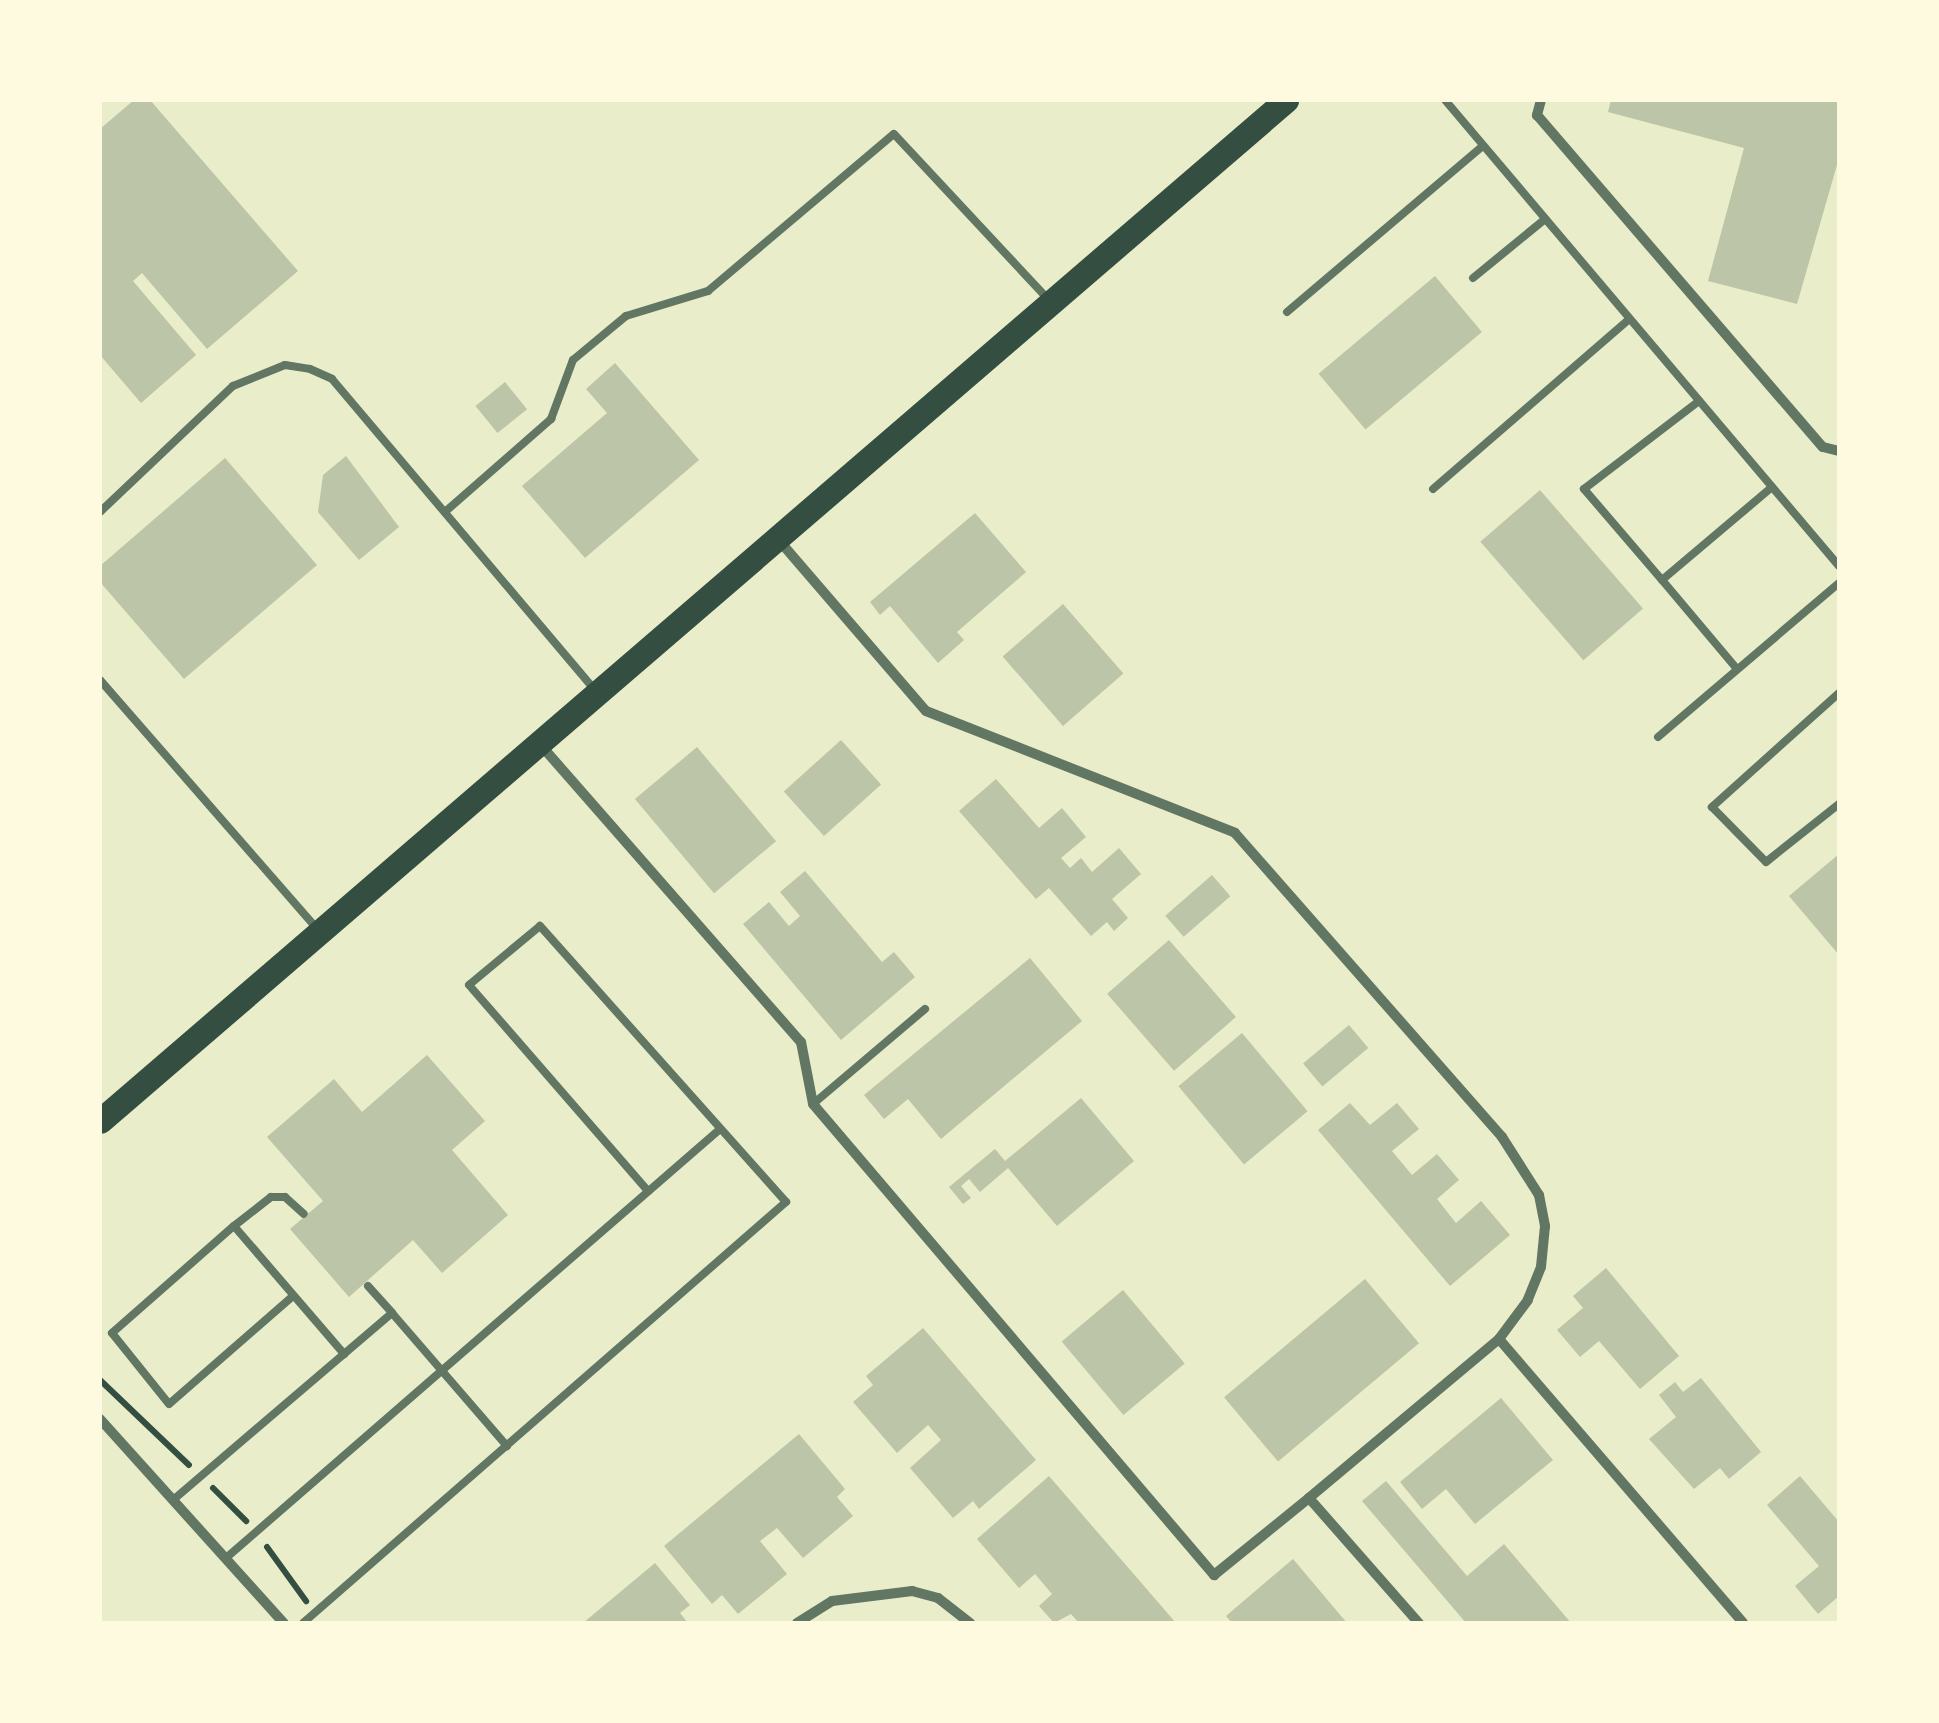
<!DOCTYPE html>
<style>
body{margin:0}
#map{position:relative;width:1939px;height:1723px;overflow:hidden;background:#e9edc9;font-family:"PT Serif",serif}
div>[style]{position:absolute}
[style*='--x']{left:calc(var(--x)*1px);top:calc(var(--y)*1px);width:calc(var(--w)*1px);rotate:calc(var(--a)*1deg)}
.building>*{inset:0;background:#bcc5a7;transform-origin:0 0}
.path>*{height:6px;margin:-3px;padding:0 3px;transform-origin:3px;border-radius:3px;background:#344e41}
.service>*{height:8px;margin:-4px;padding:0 4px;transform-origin:4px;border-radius:4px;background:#617663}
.minor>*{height:10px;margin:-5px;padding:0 5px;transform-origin:5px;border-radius:5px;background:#617663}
.primary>*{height:25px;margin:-12.5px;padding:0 12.5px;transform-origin:12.5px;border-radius:12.5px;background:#344e41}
span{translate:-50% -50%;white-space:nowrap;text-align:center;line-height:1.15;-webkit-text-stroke:8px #fefae0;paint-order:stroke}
.frame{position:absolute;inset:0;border:102px solid #fefae0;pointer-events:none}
</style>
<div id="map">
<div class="building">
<div style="clip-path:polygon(134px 100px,150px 100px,298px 271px,207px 349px,142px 273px,133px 281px,196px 355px,141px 403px,100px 355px,100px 129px)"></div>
<div style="clip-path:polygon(1611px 100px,1839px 100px,1839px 158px,1797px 304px,1708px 281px,1744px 148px,1608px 112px)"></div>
<div style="left:1435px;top:276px;width:73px;height:152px;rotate:50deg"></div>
<div style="clip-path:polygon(615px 363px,699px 460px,585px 558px,522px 486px,607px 413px,586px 389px)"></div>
<div style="left:505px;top:382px;width:35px;height:38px;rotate:51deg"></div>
<div style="clip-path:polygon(346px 456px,399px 527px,359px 560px,318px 512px,323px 475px)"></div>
<div style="clip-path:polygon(225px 458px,317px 565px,184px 679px,100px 582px,100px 566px)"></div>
<div style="left:1540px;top:490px;width:157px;height:79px;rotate:49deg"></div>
<div style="clip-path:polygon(975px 513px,1026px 572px,957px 632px,964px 640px,938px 663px,890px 606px,880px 615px,870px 602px)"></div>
<div style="left:1063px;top:604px;width:92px;height:80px;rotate:49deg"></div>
<div style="left:841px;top:740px;width:60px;height:77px;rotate:48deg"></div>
<div style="left:697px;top:747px;width:123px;height:81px;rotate:50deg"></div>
<div style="clip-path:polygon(996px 779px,1039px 828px,1062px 808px,1086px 837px,1061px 858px,1070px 868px,1081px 858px,1092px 872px,1119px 848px,1141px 874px,1112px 899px,1128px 918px,1114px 931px,1107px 922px,1091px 936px,1049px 888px,1036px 899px,959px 811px)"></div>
<div style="clip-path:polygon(1839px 854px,1839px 955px,1789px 896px)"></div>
<div style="clip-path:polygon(805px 871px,882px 962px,894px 952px,915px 977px,841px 1040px,743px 924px,769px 902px,789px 926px,800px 916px,780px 892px)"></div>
<div style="left:1212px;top:875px;width:28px;height:62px;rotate:49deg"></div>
<div style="left:1169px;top:940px;width:102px;height:82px;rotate:49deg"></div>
<div style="clip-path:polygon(1030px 958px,1082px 1021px,941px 1139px,908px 1099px,884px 1119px,864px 1095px)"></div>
<div style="left:1349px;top:1025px;width:30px;height:60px;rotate:50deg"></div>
<div style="left:1242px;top:1033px;width:102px;height:83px;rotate:50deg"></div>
<div style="clip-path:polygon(427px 1055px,485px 1121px,452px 1150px,508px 1215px,442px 1273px,413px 1240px,349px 1297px,290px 1229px,323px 1201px,267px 1137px,334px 1079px,362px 1112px)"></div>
<div style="clip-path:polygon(1081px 1098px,1134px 1161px,1057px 1226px,1008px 1168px,980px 1192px,969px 1179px,961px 1186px,971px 1198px,963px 1204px,949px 1187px,995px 1149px,1005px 1161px)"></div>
<div style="clip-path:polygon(1350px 1103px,1370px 1125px,1397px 1103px,1419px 1129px,1392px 1151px,1412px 1175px,1437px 1154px,1459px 1180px,1437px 1199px,1456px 1223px,1481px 1201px,1510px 1235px,1450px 1286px,1318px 1130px)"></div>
<div style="clip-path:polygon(1606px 1268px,1679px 1356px,1640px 1389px,1599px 1341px,1580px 1357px,1557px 1330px,1583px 1308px,1573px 1296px)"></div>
<div style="left:1365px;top:1279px;width:84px;height:184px;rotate:50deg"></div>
<div style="left:1123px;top:1290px;width:96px;height:80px;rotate:50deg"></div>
<div style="clip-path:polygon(923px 1328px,1036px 1460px,979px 1509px,973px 1501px,953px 1518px,910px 1468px,941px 1440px,928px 1425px,897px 1453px,853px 1402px,873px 1385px,866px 1376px)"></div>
<div style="clip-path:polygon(1701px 1378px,1761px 1452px,1729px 1479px,1720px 1468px,1694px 1489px,1649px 1439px,1676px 1417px,1659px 1395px,1675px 1382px,1683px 1392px)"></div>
<div style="clip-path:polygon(1501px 1398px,1553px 1460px,1475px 1524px,1446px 1489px,1422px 1509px,1400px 1482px)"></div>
<div style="clip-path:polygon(799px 1434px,845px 1489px,837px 1497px,853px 1516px,803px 1558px,777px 1528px,760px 1541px,787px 1574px,738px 1614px,722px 1595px,712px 1604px,664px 1546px)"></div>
<div style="clip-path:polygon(1049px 1476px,1176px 1623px,1079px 1623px,1071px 1614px,1054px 1623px,1039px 1606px,1052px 1594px,1035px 1574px,1019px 1588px,977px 1539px)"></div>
<div style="clip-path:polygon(1800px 1476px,1839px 1522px,1839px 1596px,1818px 1614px,1795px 1586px,1819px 1566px,1767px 1505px)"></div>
<div style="clip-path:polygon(1386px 1481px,1467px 1576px,1504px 1544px,1571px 1623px,1466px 1623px,1362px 1501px)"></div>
<div style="clip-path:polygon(1293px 1559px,1347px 1623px,1232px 1623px,1226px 1616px)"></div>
<div style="clip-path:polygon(655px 1563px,690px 1605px,680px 1613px,688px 1623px,583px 1623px)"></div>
</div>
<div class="path">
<div style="--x:100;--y:1380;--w:123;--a:43.7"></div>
<div style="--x:213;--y:1488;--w:47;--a:45"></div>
<div style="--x:267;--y:1547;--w:67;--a:54.2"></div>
</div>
<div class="service">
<div style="--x:1445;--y:100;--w:610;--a:49.79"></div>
<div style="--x:1473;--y:278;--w:93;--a:-39.3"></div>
<div style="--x:1287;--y:312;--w:257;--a:-40.3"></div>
<div style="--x:1433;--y:489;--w:259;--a:-40.9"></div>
<div style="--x:446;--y:511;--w:140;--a:-41.2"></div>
<div style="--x:551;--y:419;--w:63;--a:-69.6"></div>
<div style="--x:573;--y:360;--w:69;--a:-39.7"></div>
<div style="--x:626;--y:316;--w:86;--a:-17"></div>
<div style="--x:708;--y:291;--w:243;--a:-40.2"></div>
<div style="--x:894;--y:134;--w:226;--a:47"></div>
<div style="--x:100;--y:512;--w:183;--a:-43.5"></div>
<div style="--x:233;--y:386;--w:56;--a:-22"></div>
<div style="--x:285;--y:365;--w:25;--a:9"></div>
<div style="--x:310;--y:369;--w:24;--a:24"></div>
<div style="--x:332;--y:379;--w:406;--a:49.8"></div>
<div style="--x:1662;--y:580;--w:120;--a:-130.6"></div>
<div style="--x:1584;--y:489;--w:145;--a:-37.4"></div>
<div style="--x:1737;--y:669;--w:116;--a:-130.1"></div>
<div style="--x:1662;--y:580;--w:144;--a:-40.2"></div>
<div style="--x:100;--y:680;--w:330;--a:48.9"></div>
<div style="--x:1839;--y:693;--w:171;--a:138.1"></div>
<div style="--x:1712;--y:807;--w:77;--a:45.5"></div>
<div style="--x:1766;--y:862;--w:93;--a:-38.5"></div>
<div style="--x:1658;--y:737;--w:238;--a:-40.4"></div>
<div style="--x:813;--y:1104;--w:147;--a:-40.3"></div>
<div style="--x:234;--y:1226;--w:47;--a:-38.1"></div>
<div style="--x:271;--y:1197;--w:14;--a:0"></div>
<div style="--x:285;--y:1197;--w:25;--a:42"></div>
<div style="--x:368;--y:1286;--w:36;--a:48"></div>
<div style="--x:293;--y:1296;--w:164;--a:138.9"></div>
<div style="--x:169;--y:1404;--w:91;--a:-128.8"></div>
<div style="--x:112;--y:1333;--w:162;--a:-41.3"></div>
<div style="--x:234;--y:1226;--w:169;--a:49.3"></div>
<div style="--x:173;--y:1500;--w:288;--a:-40.5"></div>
<div style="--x:392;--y:1313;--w:176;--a:49.2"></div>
<div style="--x:226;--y:1558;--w:654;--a:-40.97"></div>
<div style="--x:303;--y:1623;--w:641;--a:-41.08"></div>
<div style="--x:786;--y:1202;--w:370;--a:-131.7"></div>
<div style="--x:540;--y:926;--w:92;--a:140.3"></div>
<div style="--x:469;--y:985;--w:273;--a:49"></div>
</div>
<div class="minor">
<div style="--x:1541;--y:100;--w:16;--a:105"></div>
<div style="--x:1537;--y:115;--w:438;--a:49.3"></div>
<div style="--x:1823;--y:447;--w:16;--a:14"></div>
<div style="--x:777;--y:538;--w:228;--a:49.3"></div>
<div style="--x:926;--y:711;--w:332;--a:21.5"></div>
<div style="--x:1235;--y:833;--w:405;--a:48.7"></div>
<div style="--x:1502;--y:1137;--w:69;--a:57.5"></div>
<div style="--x:1539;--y:1195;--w:32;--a:79"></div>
<div style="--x:1545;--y:1226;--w:41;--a:95.6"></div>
<div style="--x:1541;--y:1267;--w:35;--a:112"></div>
<div style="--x:1528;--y:1300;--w:49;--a:126.6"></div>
<div style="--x:1499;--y:1339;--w:248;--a:140.1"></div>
<div style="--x:539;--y:743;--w:398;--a:48.8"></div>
<div style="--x:801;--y:1042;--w:63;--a:79"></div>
<div style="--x:813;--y:1104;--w:619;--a:49.59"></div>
<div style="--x:1214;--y:1575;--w:122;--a:-39"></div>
<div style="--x:1309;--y:1498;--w:167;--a:48.7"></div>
<div style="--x:1499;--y:1339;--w:374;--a:49.3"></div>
<div style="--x:100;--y:1419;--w:275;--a:48"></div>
<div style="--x:797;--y:1623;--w:41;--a:-32.2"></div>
<div style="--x:832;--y:1601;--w:81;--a:-7.1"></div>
<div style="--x:912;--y:1591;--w:27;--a:15"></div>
<div style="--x:938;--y:1598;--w:41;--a:38"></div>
</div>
<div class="primary">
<div style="--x:100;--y:1121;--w:1565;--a:-40.72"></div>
</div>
<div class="frame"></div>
</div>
